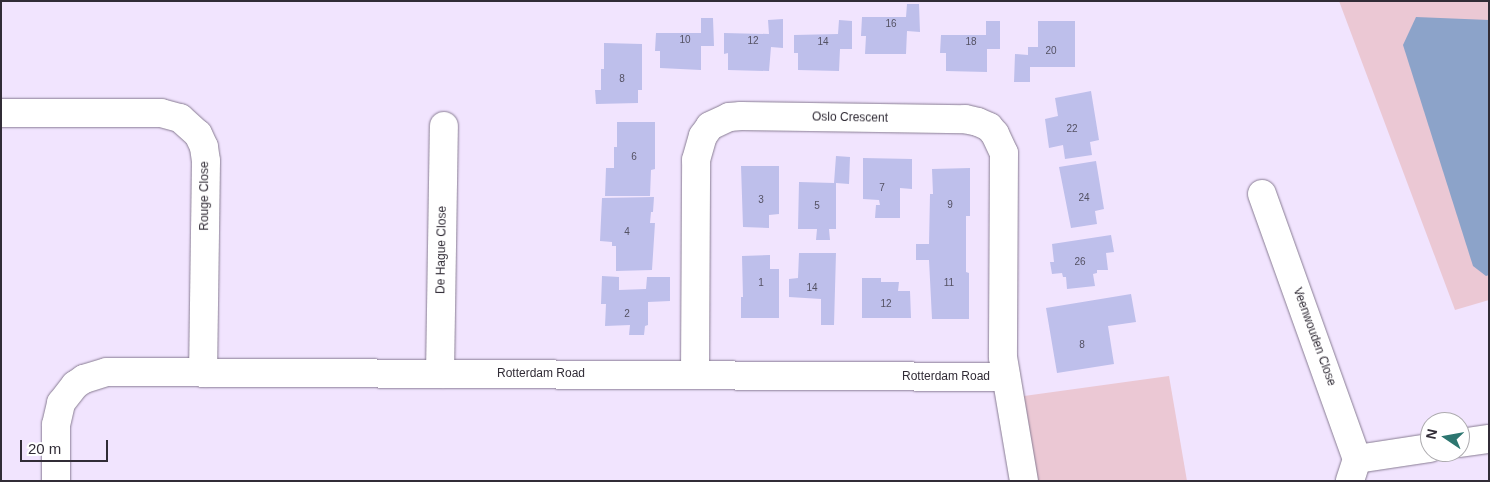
<!DOCTYPE html>
<style>
body{margin:0}
#map{position:relative;width:1490px;height:482px;overflow:hidden;background:#f1e4fe;font-family:Arial,sans-serif}
div>[style]{position:absolute}
[style*='--x']{left:calc(var(--x)*1px);top:calc(var(--y)*1px);width:calc(var(--w)*1px);rotate:calc(var(--a)*1deg)}
.green>*{inset:0;background:#ebc8d4}
.water>*{inset:0;background:#8ca3c9}
.building>*{inset:0;background:#bebfeb}
.roads{filter:drop-shadow(0 0 1px #887c93) drop-shadow(0 0 1px #887c93)}
.street>*{height:28px;margin:-14px;padding:0 14px;transform-origin:14px;border-radius:14px;background:#fff}
span{translate:-50% -50%;white-space:nowrap;text-align:center;line-height:1.15;-webkit-text-stroke:4px #fff;paint-order:stroke}
.number-label{font-size:10px;color:#545163}
.number-label span{-webkit-text-stroke-width:0}
.street-label{font-size:12px;color:#312c36}
.frame{position:absolute;inset:0;border:2px solid #312c36;pointer-events:none}
.north{position:absolute;left:1420px;top:412px;width:50px;height:50px;box-sizing:border-box;background:#fff;border:1px solid #adabaf;border-radius:50%;rotate:282deg;font-size:14px;font-weight:700;line-height:20px;text-align:center;color:#312c36}
.north::after{content:'';display:block;margin:auto;width:18px;height:22px;background:#2d7670;clip-path:polygon(50% 0,100% 100%,50% 72%,0 100%)}
.scale{position:absolute;left:20px;top:440px;width:88px;height:22px;box-sizing:border-box;border:2px solid #312c36;border-top:0;padding-left:6px;font-size:15px;line-height:18px;white-space:nowrap;color:#312c36;-webkit-text-stroke:4px #fff;paint-order:stroke}
</style>
<div id="map">
<div class="green">
<div style="clip-path:polygon(1339px 1px,1489px 1px,1489px 300px,1455px 310px)"></div>
<div style="clip-path:polygon(1169px 376px,1187px 481px,1038px 481px,1024px 396px)"></div>
</div>
<div class="water">
<div style="clip-path:polygon(1416px 17px,1489px 20px,1489px 275px,1486px 276px,1473px 266px,1403px 45px)"></div>
</div>
<div class="building">
<div style="clip-path:polygon(907px 4px,919px 4px,920px 32px,907px 31px,906px 54px,865px 54px,866px 36px,861px 36px,862px 17px,906px 17px)"></div>
<div style="clip-path:polygon(701px 18px,713px 18px,714px 46px,701px 46px,701px 70px,660px 68px,660px 51px,655px 51px,656px 33px,701px 33px)"></div>
<div style="clip-path:polygon(783px 19px,783px 48px,771px 47px,769px 71px,728px 70px,728px 53px,724px 54px,724px 33px,769px 34px,768px 20px)"></div>
<div style="clip-path:polygon(839px 20px,852px 21px,852px 49px,840px 49px,839px 71px,798px 70px,798px 53px,794px 53px,794px 35px,838px 34px)"></div>
<div style="clip-path:polygon(986px 21px,1000px 21px,1000px 49px,987px 49px,987px 72px,946px 71px,946px 53px,940px 53px,941px 35px,986px 35px)"></div>
<div style="clip-path:polygon(1038px 21px,1075px 21px,1075px 67px,1030px 67px,1030px 82px,1014px 82px,1015px 54px,1028px 55px,1028px 47px,1038px 47px)"></div>
<div style="clip-path:polygon(604px 43px,642px 44px,642px 90px,638px 90px,638px 103px,596px 104px,595px 90px,601px 90px,601px 69px,604px 69px)"></div>
<div style="clip-path:polygon(1091px 91px,1099px 140px,1090px 142px,1092px 155px,1065px 159px,1063px 145px,1049px 148px,1045px 119px,1058px 116px,1055px 98px)"></div>
<div style="clip-path:polygon(617px 122px,655px 122px,655px 169px,651px 170px,650px 196px,605px 196px,606px 168px,614px 168px,614px 147px,617px 147px)"></div>
<div style="clip-path:polygon(836px 156px,850px 157px,849px 184px,836px 183px,836px 229px,829px 229px,830px 240px,816px 240px,817px 229px,798px 229px,799px 182px,834px 183px)"></div>
<div style="clip-path:polygon(863px 158px,912px 159px,912px 189px,900px 188px,900px 218px,875px 218px,876px 205px,880px 205px,879px 200px,863px 199px)"></div>
<div style="clip-path:polygon(1096px 161px,1104px 209px,1095px 211px,1097px 224px,1071px 228px,1059px 167px)"></div>
<div style="clip-path:polygon(741px 166px,779px 166px,779px 214px,769px 215px,769px 228px,743px 227px)"></div>
<div style="clip-path:polygon(970px 168px,970px 216px,966px 216px,966px 272px,969px 273px,969px 319px,932px 319px,929px 260px,916px 260px,916px 244px,929px 244px,930px 194px,933px 194px,932px 169px)"></div>
<div style="clip-path:polygon(654px 197px,653px 212px,651px 212px,650px 223px,655px 223px,652px 270px,616px 271px,616px 246px,612px 246px,612px 242px,600px 241px,602px 198px)"></div>
<div style="clip-path:polygon(1111px 235px,1114px 252px,1106px 253px,1108px 270px,1097px 270px,1097px 273px,1093px 274px,1095px 286px,1067px 289px,1066px 277px,1063px 277px,1062px 273px,1052px 274px,1050px 262px,1054px 262px,1052px 244px)"></div>
<div style="clip-path:polygon(799px 253px,836px 253px,834px 325px,821px 325px,821px 299px,789px 297px,789px 279px,798px 278px)"></div>
<div style="clip-path:polygon(770px 255px,770px 269px,779px 269px,779px 318px,741px 318px,741px 297px,743px 297px,742px 256px)"></div>
<div style="clip-path:polygon(602px 276px,619px 277px,619px 290px,646px 289px,647px 277px,670px 277px,670px 301px,648px 302px,648px 325px,645px 326px,644px 335px,629px 335px,630px 325px,605px 326px,606px 304px,601px 304px)"></div>
<div style="clip-path:polygon(862px 278px,881px 278px,881px 282px,899px 282px,898px 291px,910px 291px,911px 318px,862px 318px)"></div>
<div style="clip-path:polygon(1131px 294px,1136px 322px,1108px 326px,1114px 364px,1057px 373px,1046px 308px)"></div>
</div>
<div class="roads">
<div class="street">
<div style="--x:1;--y:113;--w:160;--a:0"></div>
<div style="--x:161;--y:113;--w:20;--a:15"></div>
<div style="--x:180;--y:118;--w:24;--a:42"></div>
<div style="--x:198;--y:134;--w:14;--a:65"></div>
<div style="--x:204;--y:147;--w:14;--a:82"></div>
<div style="--x:206;--y:161;--w:212;--a:90.8"></div>
<div style="--x:1262;--y:194;--w:282;--a:70.3"></div>
<div style="--x:1357;--y:459;--w:23;--a:108"></div>
<div style="--x:440;--y:374;--w:248;--a:-89.1"></div>
<div style="--x:695;--y:375;--w:215;--a:-89.7"></div>
<div style="--x:696;--y:160;--w:25;--a:-74"></div>
<div style="--x:703;--y:136;--w:12;--a:-55"></div>
<div style="--x:710;--y:126;--w:21;--a:-25"></div>
<div style="--x:729;--y:117;--w:12;--a:-5"></div>
<div style="--x:741;--y:116;--w:224;--a:0.8"></div>
<div style="--x:965;--y:119;--w:13;--a:13"></div>
<div style="--x:978;--y:122;--w:12;--a:24"></div>
<div style="--x:989;--y:127;--w:9;--a:49"></div>
<div style="--x:995;--y:134;--w:21;--a:65"></div>
<div style="--x:1004;--y:153;--w:204;--a:90.3"></div>
<div style="--x:1003;--y:357;--w:126;--a:80.4"></div>
<div style="--x:1460;--y:443;--w:29;--a:-8"></div>
<div style="--x:1357;--y:459;--w:74;--a:-8.6"></div>
<div style="--x:56;--y:481;--w:56;--a:-90"></div>
<div style="--x:56;--y:425;--w:23;--a:-77"></div>
<div style="--x:61;--y:403;--w:23;--a:-52"></div>
<div style="--x:75;--y:385;--w:11;--a:-34"></div>
<div style="--x:84;--y:379;--w:24;--a:-17"></div>
<div style="--x:107;--y:372;--w:899;--a:0.32"></div>
</div>
</div>
<div class="number-label">
<span style="left:891px;top:24px">16</span>
<span style="left:685px;top:40px">10</span>
<span style="left:753px;top:41px">12</span>
<span style="left:823px;top:42px">14</span>
<span style="left:971px;top:42px">18</span>
<span style="left:1051px;top:51px">20</span>
<span style="left:622px;top:79px">8</span>
<span style="left:1072px;top:129px">22</span>
<span style="left:634px;top:157px">6</span>
<span style="left:882px;top:188px">7</span>
<span style="left:1084px;top:198px">24</span>
<span style="left:761px;top:200px">3</span>
<span style="left:950px;top:205px">9</span>
<span style="left:817px;top:206px">5</span>
<span style="left:627px;top:232px">4</span>
<span style="left:1080px;top:262px">26</span>
<span style="left:761px;top:283px">1</span>
<span style="left:949px;top:283px">11</span>
<span style="left:812px;top:288px">14</span>
<span style="left:886px;top:304px">12</span>
<span style="left:627px;top:314px">2</span>
<span style="left:1082px;top:345px">8</span>
</div>
<div class="street-label">
<span style="left:850px;top:118px;rotate:1deg">Oslo Crescent</span>
<span style="left:205px;top:196px;rotate:-90deg">Rouge Close</span>
<span style="left:442px;top:250px;rotate:-89deg">De Hague Close</span>
<span style="left:1314px;top:337px;rotate:70deg">Veenwouden Close</span>
<span style="left:541px;top:374px">Rotterdam Road</span>
<span style="left:946px;top:377px">Rotterdam Road</span>
</div>
<div class="frame"></div>
<div class="north">N</div>
<div class="scale">20 m</div>
</div>
